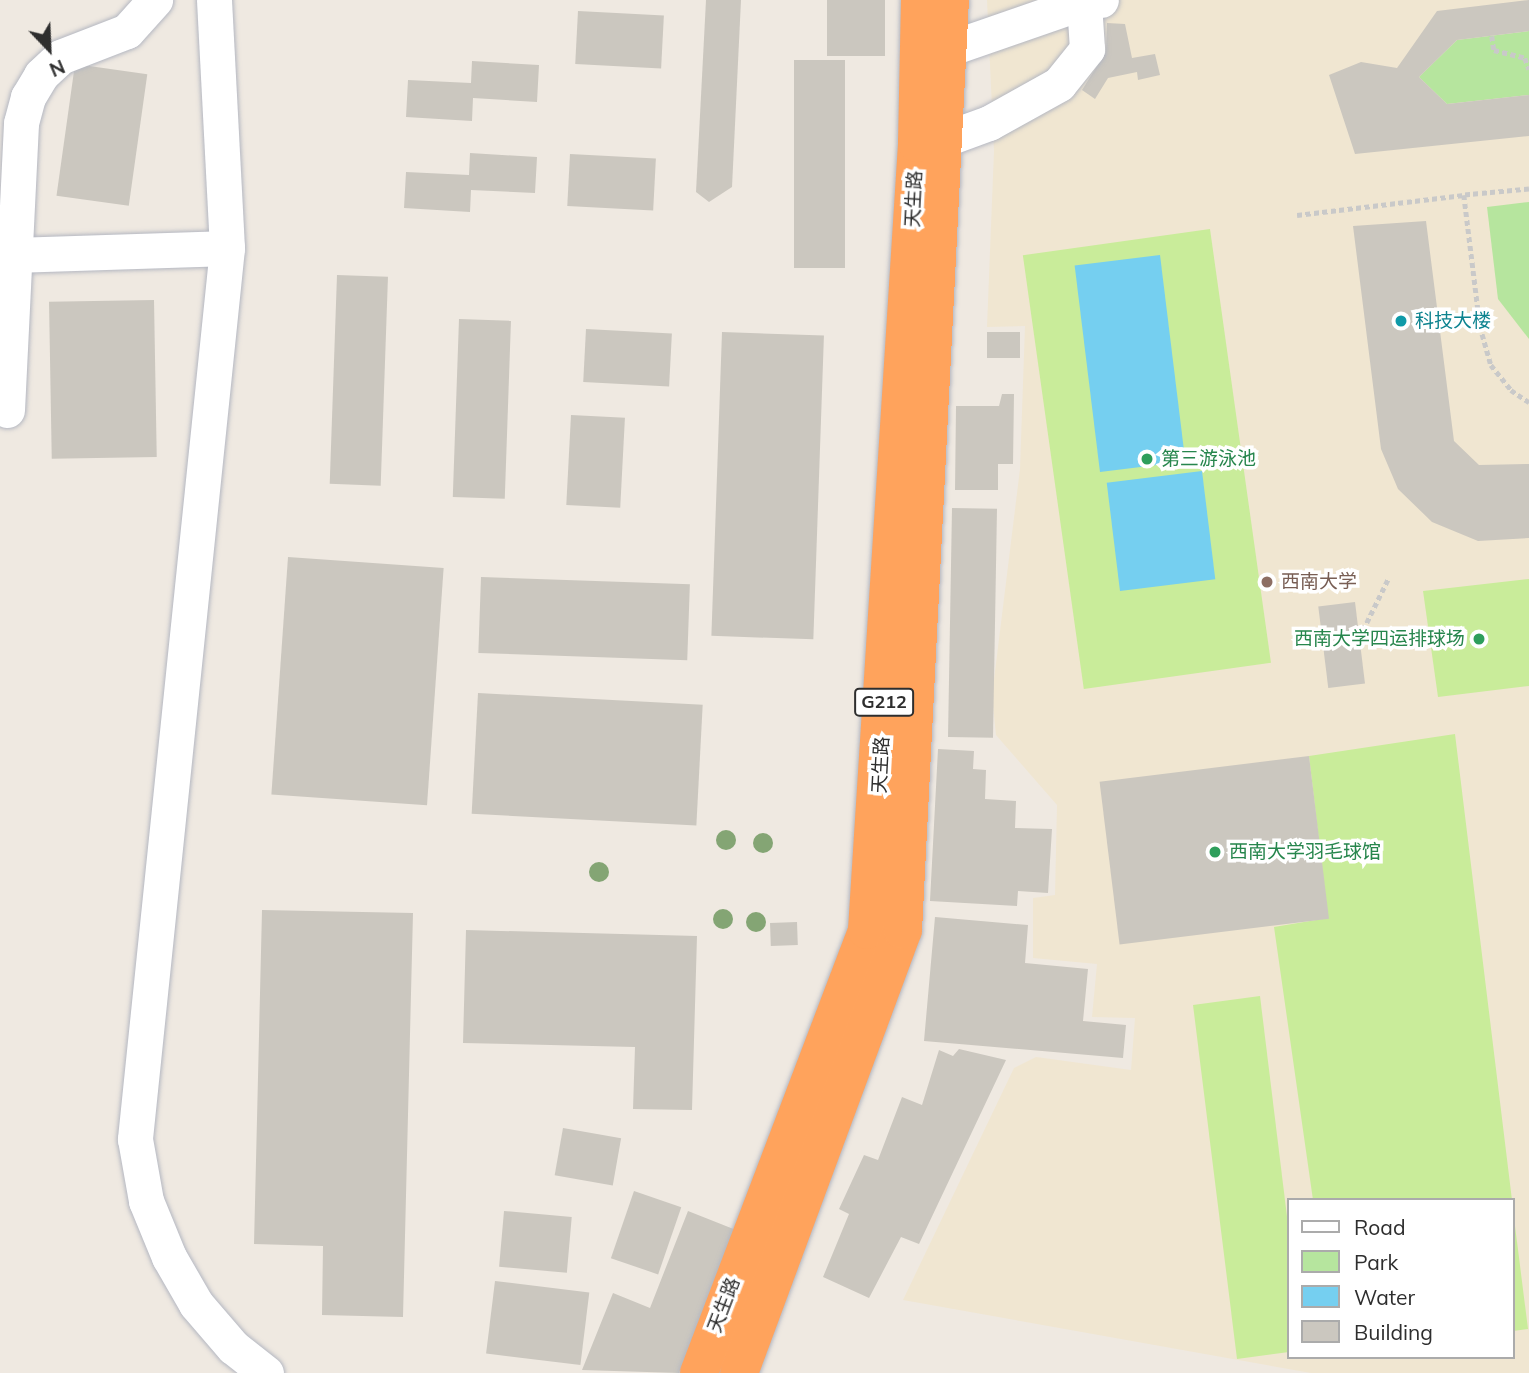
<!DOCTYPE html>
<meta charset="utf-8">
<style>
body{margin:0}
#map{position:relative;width:1529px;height:1373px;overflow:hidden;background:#efe9e1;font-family:Mulish,"Noto Sans SC",sans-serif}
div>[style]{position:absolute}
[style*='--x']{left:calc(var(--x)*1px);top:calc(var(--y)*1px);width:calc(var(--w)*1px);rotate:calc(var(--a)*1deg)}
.education>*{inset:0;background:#f0e6d1}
.green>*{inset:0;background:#b6e59e}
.pitch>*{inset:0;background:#c9ec9a;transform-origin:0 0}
.water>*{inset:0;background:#75cff0;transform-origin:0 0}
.building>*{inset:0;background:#cbc7bf;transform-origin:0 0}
.path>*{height:4.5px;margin-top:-2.25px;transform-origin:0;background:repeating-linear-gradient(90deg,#c9c9c9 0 5px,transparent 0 8.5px)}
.roads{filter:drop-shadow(0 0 2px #b4b7c1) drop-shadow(0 0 2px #b4b7c1)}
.minor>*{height:35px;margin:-17.5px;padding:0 17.5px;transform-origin:17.5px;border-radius:17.5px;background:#fff}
.highway>*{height:38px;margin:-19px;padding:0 19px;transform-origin:19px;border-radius:19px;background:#ffa35c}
.trees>*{width:20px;height:20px;margin:-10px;border-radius:50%;background:#84a574}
.dots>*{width:19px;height:19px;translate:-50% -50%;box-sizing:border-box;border:4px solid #fff;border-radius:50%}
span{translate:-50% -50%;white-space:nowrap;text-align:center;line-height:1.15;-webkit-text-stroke:7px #fff;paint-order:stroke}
.shield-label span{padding:2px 5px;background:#fff;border:2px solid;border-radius:5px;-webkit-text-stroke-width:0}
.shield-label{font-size:18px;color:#2e2e2e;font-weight:700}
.street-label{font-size:19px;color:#2e2e2e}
.culture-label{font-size:19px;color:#0d838f}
.left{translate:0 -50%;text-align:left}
.leisure-label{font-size:19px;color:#27864d}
.right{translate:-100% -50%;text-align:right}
.education-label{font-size:19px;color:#785e54}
.legend{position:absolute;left:1287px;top:1198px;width:228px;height:161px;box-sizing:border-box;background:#fff;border:2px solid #ababab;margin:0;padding:9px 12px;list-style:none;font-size:21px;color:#2e2e2e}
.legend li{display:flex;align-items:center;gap:14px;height:35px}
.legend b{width:35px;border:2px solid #ababab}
.north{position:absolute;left:14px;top:14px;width:70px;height:70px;-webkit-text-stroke:5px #fff;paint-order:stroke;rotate:157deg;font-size:19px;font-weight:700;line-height:28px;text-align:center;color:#2e2e2e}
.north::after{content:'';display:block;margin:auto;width:24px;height:32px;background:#2e2e2e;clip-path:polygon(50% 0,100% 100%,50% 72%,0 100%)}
</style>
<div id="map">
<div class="education">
<div style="clip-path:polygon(evenodd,987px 0,1529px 0,1529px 1373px,1311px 1373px,903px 1300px,1014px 1068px,1036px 1057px,1131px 1070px,1135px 1018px,1092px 1017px,1097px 964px,1033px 958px,1033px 898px,1055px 895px,1057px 805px,996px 735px,992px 696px,1020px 469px,1025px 326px,987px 327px,994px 151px,987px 0,1289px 1200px,1513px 1200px,1513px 1357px,1289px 1357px,1289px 1200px)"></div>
</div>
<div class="green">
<div style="clip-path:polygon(1529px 31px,1529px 95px,1447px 104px,1419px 77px,1457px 40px)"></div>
<div style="clip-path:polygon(1529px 202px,1529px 339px,1498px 299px,1487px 207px)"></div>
</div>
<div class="pitch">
<div style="left:1210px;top:229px;width:438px;height:189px;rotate:82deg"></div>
<div style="clip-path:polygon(1529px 579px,1529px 686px,1438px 697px,1423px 591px)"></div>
<div style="clip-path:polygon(1455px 734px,1512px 1200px,1313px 1200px,1274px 927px,1328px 918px,1309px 756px)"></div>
<div style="clip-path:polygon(1260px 996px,1289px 1233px,1289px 1352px,1237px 1359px,1193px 1005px)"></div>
<div style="clip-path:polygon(1513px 1210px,1528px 1329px,1513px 1331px)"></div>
</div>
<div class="water">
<div style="left:1160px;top:255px;width:208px;height:86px;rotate:83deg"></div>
<div style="left:1202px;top:471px;width:109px;height:96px;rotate:83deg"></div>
</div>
<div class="building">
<div style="clip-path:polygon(706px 0,741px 0,732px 187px,709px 202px,696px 192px)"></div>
<div style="left:827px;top:0;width:58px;height:56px"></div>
<div style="clip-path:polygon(1529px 0,1529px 31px,1457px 40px,1419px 77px,1447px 104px,1529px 95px,1529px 136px,1355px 154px,1329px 75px,1361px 62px,1397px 68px,1437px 11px)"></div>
<div style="left:578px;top:11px;width:86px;height:53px;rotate:3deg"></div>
<div style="clip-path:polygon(1107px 23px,1125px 24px,1132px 58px,1155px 54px,1160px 75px,1138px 80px,1137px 72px,1108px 78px,1095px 99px,1082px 90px,1106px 52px)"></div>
<div style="left:794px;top:60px;width:51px;height:208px"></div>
<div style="clip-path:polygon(472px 61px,539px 65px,537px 102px,473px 98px,472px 121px,406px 117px,408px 80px,471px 83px)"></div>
<div style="left:75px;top:64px;width:73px;height:133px;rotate:8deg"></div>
<div style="clip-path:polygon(470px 153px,537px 157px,535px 193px,471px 190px,470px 212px,404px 208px,406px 172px,469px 175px)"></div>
<div style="left:570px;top:154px;width:86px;height:52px;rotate:3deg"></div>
<div style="clip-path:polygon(1426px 221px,1454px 441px,1479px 465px,1529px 464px,1529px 538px,1478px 541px,1432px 522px,1398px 489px,1381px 449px,1353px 226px)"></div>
<div style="left:337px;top:275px;width:51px;height:209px;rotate:2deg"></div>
<div style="left:154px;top:300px;width:157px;height:105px;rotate:89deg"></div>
<div style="left:459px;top:319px;width:52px;height:178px;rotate:2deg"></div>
<div style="left:586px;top:329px;width:86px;height:53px;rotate:3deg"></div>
<div style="left:722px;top:332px;width:102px;height:304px;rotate:2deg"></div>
<div style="left:987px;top:332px;width:33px;height:26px"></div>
<div style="clip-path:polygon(1002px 394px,1014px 394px,1013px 464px,998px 464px,998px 490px,955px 490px,956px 406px,999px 406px)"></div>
<div style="left:571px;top:415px;width:54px;height:90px;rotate:3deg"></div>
<div style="left:952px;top:508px;width:45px;height:229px;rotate:1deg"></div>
<div style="left:288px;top:557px;width:156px;height:238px;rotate:4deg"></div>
<div style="left:481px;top:577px;width:209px;height:76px;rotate:2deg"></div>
<div style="left:1355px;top:602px;width:82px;height:37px;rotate:83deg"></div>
<div style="left:478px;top:693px;width:225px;height:121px;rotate:3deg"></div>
<div style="clip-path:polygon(938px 749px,974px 751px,973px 769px,986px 770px,985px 799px,1016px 801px,1015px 828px,1052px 829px,1048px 893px,1018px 891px,1017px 906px,930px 901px)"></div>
<div style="left:1309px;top:756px;width:164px;height:211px;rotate:83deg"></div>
<div style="clip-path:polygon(262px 910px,413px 913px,403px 1317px,322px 1315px,323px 1246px,254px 1244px)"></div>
<div style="clip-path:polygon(935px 917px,1028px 925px,1025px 963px,1088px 969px,1083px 1021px,1126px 1025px,1123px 1058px,924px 1041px)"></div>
<div style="left:797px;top:922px;width:23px;height:27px;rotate:88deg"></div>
<div style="clip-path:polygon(466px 930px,697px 936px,692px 1110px,633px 1109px,635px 1047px,463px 1043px)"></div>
<div style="clip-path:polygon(959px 1049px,1006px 1060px,919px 1244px,901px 1237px,869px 1298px,823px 1277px,849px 1214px,839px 1209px,864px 1155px,878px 1160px,902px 1097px,922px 1105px,939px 1050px,953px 1056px)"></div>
<div style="left:563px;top:1128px;width:59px;height:48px;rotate:10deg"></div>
<div style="left:634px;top:1191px;width:50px;height:71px;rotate:19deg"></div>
<div style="left:504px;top:1211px;width:68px;height:56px;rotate:5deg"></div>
<div style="clip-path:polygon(688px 1211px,736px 1230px,679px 1373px,582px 1370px,613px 1293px,650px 1308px)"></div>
<div style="left:495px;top:1281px;width:95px;height:73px;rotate:7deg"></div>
</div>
<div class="path">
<div style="--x:1492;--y:36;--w:14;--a:82"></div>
<div style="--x:1494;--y:50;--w:32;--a:14"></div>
<div style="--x:1525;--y:58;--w:12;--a:70"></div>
<div style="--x:1529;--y:189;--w:65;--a:174.7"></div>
<div style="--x:1464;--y:195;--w:132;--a:83"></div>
<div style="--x:1480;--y:326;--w:41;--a:74.2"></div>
<div style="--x:1491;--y:365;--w:32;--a:51"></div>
<div style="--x:1511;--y:390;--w:22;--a:34"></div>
<div style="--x:1297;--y:215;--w:168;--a:-6.8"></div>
<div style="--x:1359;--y:638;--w:66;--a:-63.8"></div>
</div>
<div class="roads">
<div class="minor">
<div style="--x:214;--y:0;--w:248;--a:87"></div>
<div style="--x:227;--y:248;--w:896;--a:95.9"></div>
<div style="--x:135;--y:1139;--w:63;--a:79.9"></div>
<div style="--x:146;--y:1201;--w:61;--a:67.7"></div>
<div style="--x:169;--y:1257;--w:54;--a:60.1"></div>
<div style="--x:196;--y:1304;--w:57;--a:49.3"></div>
<div style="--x:233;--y:1347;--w:42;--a:38.2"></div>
<div style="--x:922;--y:58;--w:171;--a:-19.1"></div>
<div style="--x:917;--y:143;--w:28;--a:-8"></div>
<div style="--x:945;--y:139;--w:47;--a:-20"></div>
<div style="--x:989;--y:123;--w:80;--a:-29.1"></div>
<div style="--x:1059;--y:84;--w:45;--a:-51.3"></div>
<div style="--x:1087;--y:49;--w:47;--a:-93.7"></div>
<div style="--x:1084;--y:2;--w:17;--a:-7"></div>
<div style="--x:15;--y:255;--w:212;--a:-1.9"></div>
<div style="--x:7;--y:410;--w:287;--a:-87.2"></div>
<div style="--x:21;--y:123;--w:27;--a:-75"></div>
<div style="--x:28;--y:97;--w:26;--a:-59"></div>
<div style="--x:41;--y:75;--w:26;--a:-43"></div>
<div style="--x:60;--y:57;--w:72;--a:-21.2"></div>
<div style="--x:127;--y:31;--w:42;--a:-47.9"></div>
</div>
<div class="highway">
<div style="--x:699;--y:1373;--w:474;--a:-69.2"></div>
<div style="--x:867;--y:930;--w:789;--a:-86.36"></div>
<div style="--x:917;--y:143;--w:143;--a:-88.8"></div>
<div style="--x:739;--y:1373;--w:472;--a:-69.7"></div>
<div style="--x:903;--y:930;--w:931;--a:-87.11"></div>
</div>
</div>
<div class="trees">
<div style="left:726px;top:840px"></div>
<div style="left:763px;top:843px"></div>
<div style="left:599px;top:872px"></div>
<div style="left:723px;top:919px"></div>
<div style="left:756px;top:922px"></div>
</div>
<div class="dots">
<div style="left:1401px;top:321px;background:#0f9aa8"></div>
<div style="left:1147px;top:459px;background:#2e9e5b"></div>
<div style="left:1267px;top:582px;background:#8d6e63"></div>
<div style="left:1479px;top:639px;background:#2e9e5b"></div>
<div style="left:1215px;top:852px;background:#2e9e5b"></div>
</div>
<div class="shield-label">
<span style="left:884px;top:702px">G212</span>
</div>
<div class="street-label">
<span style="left:914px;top:199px;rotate:-87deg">天生路</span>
<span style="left:881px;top:765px;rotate:-87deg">天生路</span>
<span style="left:724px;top:1305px;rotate:-69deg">天生路</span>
</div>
<div class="culture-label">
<span class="left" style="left:1415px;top:321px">科技大楼</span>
</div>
<div class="leisure-label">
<span class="left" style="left:1161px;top:459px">第三游泳池</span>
<span class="right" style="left:1465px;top:639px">西南大学四运排球场</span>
<span class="left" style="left:1229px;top:852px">西南大学羽毛球馆</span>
</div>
<div class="education-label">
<span class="left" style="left:1281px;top:582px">西南大学</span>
</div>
<ul class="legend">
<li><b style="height:9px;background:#fff"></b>Road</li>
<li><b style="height:19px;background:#b6e59e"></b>Park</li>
<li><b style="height:19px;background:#75cff0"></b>Water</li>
<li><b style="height:19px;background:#cbc7bf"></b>Building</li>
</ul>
<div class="north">N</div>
</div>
